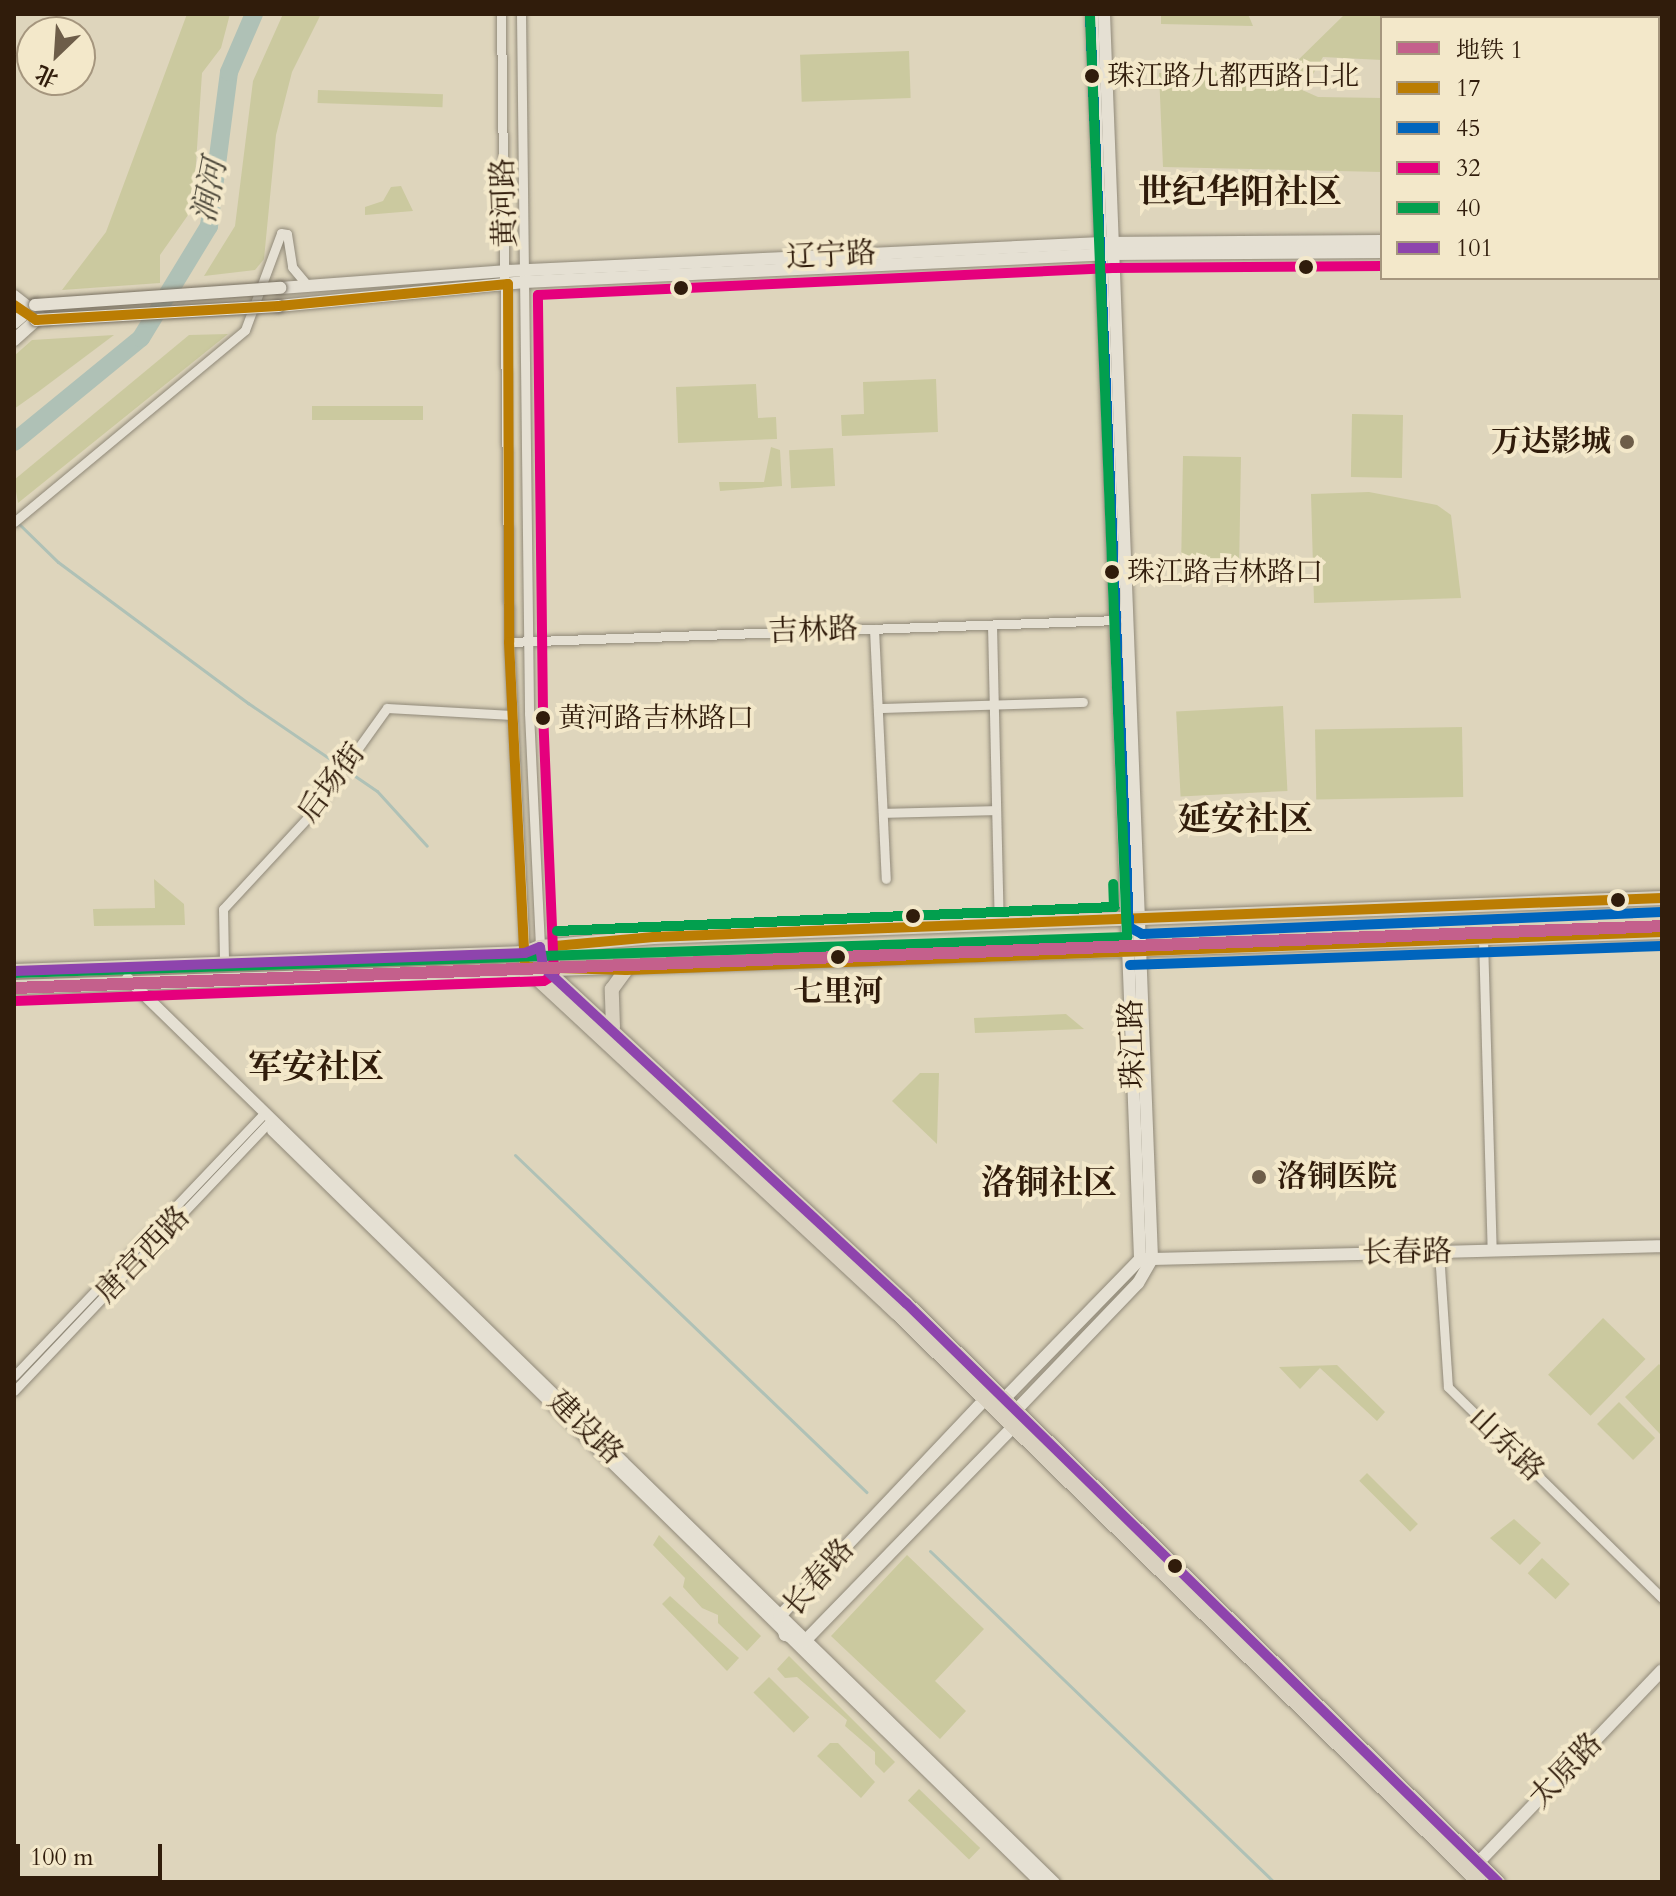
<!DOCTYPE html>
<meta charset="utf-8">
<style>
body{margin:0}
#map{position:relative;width:1676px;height:1896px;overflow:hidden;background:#ded5bc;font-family:Cardo,"Noto Serif SC",serif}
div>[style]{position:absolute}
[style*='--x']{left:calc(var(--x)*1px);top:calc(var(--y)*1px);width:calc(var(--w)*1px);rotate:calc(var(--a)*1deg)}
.green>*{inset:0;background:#cbc99f;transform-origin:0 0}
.stream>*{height:3px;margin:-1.5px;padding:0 1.5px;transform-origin:1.5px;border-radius:1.5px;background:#afc1b6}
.river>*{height:18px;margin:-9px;padding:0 9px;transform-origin:9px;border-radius:9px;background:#afc1b6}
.roads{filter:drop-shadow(0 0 2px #908979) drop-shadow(0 0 2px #908979)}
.minor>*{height:9px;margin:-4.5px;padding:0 4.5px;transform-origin:4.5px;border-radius:4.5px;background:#e5e0d3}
.tertiary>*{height:11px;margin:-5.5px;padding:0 5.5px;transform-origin:5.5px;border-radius:5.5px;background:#e5e0d3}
.secondary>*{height:12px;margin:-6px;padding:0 6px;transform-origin:6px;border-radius:6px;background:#e5e0d3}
.primary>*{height:14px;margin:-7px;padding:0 7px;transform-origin:7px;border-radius:7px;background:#d9d1bf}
.bridges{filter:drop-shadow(0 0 2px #787061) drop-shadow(0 0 2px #787061)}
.secondary-bridge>*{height:12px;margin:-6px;padding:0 6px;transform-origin:6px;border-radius:6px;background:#e5e0d3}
.bus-1>*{height:10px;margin:-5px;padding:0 5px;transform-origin:5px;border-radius:5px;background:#bb7d03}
.bus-2>*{height:10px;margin:-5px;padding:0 5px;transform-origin:5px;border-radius:5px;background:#0065bd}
.bus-3>*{height:10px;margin:-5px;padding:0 5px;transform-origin:5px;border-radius:5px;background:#e5007d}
.bus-4>*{height:10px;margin:-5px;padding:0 5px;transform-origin:5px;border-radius:5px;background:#029f4e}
.bus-5>*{height:10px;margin:-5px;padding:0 5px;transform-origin:5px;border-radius:5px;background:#8e44ad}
.metro-1>*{height:12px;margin:-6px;padding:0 6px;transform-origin:6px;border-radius:6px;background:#c4608c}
.dots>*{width:22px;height:22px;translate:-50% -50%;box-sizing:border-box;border:4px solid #f3e8ca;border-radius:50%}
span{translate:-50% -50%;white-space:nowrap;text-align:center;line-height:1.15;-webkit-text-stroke:8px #f3e8ca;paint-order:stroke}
.bus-label{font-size:28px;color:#301c0b}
.left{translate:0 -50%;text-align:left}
.street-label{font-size:30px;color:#301c0b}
.poi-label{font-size:30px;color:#301c0b;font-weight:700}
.right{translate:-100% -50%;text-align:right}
.stop-label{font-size:30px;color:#301c0b;font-weight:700}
.water-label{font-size:32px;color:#504b3d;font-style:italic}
.quarter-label{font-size:34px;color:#301c0b;font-weight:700}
.frame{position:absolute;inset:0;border:16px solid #301c0b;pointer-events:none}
.legend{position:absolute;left:1380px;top:16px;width:280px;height:264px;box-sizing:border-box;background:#f3e8ca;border:2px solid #a5967e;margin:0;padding:10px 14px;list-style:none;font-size:24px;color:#301c0b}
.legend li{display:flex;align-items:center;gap:16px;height:40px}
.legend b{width:40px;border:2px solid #a5967e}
.north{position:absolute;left:16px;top:16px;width:80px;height:80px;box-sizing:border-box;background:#f3e8ca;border:2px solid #a5967e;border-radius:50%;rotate:205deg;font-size:22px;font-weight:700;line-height:32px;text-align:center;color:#301c0b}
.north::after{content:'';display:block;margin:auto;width:28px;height:36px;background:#6d5d49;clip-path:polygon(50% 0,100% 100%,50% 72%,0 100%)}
.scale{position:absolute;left:16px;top:1844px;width:146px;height:36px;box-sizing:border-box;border:4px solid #301c0b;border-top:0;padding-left:10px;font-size:24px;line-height:28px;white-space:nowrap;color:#301c0b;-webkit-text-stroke:6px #f3e8ca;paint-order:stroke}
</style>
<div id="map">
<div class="green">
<div style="clip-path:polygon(187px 14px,230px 14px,221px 48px,202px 73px,193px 208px,160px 255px,160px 283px,62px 290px,106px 232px)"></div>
<div style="clip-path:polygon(283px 14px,321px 14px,292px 72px,276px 135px,264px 259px,255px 270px,204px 276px,235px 226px,253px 81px)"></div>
<div style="clip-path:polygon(1161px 14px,1248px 14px,1253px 26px,1161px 24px)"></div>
<div style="clip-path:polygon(1345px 14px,1460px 14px,1460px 18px,1382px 18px,1382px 60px,1323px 57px,1309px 81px,1291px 67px)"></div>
<div style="left:909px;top:51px;width:47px;height:109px;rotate:88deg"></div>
<div style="clip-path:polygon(1257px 70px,1318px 97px,1382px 98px,1382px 172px,1163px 167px,1159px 73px)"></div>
<div style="left:318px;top:90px;width:125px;height:13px;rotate:2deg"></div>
<div style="clip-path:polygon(401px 186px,413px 211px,365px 215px,365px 207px,383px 201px,391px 187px)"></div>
<div style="clip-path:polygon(228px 334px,18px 503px,14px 480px,189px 335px)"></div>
<div style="clip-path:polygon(114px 335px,38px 392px,14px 409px,14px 356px,32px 340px)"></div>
<div style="clip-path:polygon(936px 379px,938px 432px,842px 436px,841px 415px,864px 414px,863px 382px)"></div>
<div style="clip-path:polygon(756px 384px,758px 418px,776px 417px,777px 439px,678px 443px,676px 387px)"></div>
<div style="left:423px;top:406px;width:14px;height:111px;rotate:90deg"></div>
<div style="left:1352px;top:414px;width:51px;height:63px;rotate:1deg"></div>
<div style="clip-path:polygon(771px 447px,780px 450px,782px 486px,720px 491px,719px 482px,764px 482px)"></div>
<div style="left:833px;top:448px;width:38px;height:44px;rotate:87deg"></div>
<div style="left:1183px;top:456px;width:58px;height:119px;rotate:1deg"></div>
<div style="clip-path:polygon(1369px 492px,1437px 505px,1451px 515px,1461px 598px,1314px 603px,1311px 494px)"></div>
<div style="left:1283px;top:706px;width:85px;height:107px;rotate:87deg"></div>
<div style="left:1462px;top:727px;width:70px;height:147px;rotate:89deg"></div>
<div style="clip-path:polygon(154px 879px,184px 904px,185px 925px,94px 926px,93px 909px,155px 908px)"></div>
<div style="clip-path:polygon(1066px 1014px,1084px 1029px,975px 1033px,974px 1018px)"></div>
<div style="clip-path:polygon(920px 1073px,939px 1073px,937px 1144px,892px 1101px)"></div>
<div style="left:1603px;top:1318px;width:59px;height:79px;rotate:44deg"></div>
<div style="clip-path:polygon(1659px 1364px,1662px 1368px,1660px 1434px,1625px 1397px)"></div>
<div style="clip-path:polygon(1337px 1365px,1385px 1412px,1377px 1421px,1320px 1368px,1300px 1389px,1279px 1367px)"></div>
<div style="left:1619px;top:1402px;width:51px;height:31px;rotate:45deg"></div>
<div style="left:1367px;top:1473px;width:72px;height:11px;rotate:45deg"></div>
<div style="clip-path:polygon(1514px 1519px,1541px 1543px,1520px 1565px,1490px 1538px)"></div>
<div style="clip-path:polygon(659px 1535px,761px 1636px,747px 1651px,718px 1623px,718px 1615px,702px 1608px,683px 1587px,685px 1578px,653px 1545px)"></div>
<div style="clip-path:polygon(907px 1555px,984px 1629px,935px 1681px,966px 1711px,940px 1739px,831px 1636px)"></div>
<div style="left:1542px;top:1558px;width:38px;height:21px;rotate:43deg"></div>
<div style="clip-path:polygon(670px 1596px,739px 1658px,727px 1671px,662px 1604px)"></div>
<div style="clip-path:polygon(789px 1656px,895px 1762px,884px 1773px,875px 1764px,875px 1752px,845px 1726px,847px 1720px,797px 1677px,785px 1678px,777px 1669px)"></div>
<div style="left:769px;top:1677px;width:57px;height:22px;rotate:45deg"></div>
<div style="clip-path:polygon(830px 1743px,838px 1743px,875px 1782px,861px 1798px,817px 1756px)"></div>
<div style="left:919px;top:1789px;width:85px;height:16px;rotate:44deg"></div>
</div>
<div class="stream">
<div style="--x:17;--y:522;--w:57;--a:44.3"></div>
<div style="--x:58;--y:562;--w:237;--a:36.6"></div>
<div style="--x:248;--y:703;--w:156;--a:34.3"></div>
<div style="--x:377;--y:791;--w:74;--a:47.7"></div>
<div style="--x:515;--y:1155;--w:487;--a:43.8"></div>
<div style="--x:930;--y:1551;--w:477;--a:43.9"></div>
</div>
<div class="river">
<div style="--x:14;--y:442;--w:164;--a:-39.3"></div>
<div style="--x:141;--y:338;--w:131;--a:-58.7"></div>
<div style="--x:209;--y:226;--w:155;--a:-82.6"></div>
<div style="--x:229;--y:72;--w:63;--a:-66.7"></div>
</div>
<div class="roads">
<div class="minor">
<div style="--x:501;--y:14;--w:628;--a:89.27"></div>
<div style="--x:509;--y:642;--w:316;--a:87.1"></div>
<div style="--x:521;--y:14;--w:699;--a:89.34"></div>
<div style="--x:529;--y:713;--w:234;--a:87.3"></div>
<div style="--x:14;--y:294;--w:41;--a:38"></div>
<div style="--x:14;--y:305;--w:20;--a:27"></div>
<div style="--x:14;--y:522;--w:300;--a:-39.7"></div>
<div style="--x:245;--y:330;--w:103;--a:-69.6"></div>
<div style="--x:281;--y:233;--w:6;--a:9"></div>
<div style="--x:287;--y:234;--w:33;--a:81"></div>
<div style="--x:292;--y:267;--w:25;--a:50"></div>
<div style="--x:992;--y:625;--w:299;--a:88.7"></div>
<div style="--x:874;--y:629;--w:250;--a:87.3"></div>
<div style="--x:509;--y:642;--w:608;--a:-2.07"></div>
<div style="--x:878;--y:708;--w:205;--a:-1.7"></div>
<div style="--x:883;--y:813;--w:112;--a:-1.5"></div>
<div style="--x:1483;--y:938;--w:313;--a:88.4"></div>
<div style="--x:224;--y:960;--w:51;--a:-91.1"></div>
<div style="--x:223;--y:909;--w:129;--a:-47.2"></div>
<div style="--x:311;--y:814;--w:130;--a:-54.4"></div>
<div style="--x:387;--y:708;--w:125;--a:3.2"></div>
<div style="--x:1439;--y:1252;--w:135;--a:86.2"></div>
<div style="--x:1448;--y:1387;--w:301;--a:44.6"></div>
<div style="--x:14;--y:1376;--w:364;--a:-46.4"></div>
<div style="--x:14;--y:1391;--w:375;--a:-46.5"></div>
</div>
<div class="tertiary">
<div style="--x:127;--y:978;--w:1295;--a:44.28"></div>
<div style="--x:272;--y:1130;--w:1075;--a:44.4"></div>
</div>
<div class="secondary">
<div style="--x:1092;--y:14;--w:1246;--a:87.79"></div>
<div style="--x:1104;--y:14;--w:1246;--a:87.79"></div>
<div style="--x:1658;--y:240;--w:4;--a:0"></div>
<div style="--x:1658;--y:251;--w:4;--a:0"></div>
<div style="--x:280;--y:288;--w:229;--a:-4.3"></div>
<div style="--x:508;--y:271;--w:594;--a:-2.7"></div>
<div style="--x:1101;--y:243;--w:281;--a:-0.4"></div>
<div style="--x:279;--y:306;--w:246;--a:-5.6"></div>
<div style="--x:524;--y:282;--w:589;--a:-2.73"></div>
<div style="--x:1112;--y:254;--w:270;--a:-0.4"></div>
<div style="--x:14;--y:323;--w:28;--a:-41"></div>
<div style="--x:14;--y:340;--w:30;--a:-42"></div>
<div style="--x:1152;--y:1259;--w:28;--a:120"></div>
<div style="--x:1138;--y:1283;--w:176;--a:133.8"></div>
<div style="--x:1016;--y:1410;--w:17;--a:100"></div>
<div style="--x:1013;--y:1427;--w:298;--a:134.2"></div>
<div style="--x:805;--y:1641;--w:21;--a:-163"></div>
<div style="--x:785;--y:1635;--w:19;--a:-108"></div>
<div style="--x:779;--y:1617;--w:300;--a:-46.6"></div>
<div style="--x:985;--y:1399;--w:19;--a:0"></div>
<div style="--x:1004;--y:1399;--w:195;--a:-45.8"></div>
<div style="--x:1140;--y:1259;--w:12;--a:0"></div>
<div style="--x:1152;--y:1259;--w:287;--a:-1.4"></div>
<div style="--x:1439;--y:1252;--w:223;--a:-1.5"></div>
<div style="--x:1474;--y:1867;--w:272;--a:-46.3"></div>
</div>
<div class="primary">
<div style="--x:525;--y:967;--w:508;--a:42.93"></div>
<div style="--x:897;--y:1313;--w:814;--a:44.35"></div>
<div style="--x:543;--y:967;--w:495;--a:42.8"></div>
<div style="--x:906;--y:1303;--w:828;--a:44.36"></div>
<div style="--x:14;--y:971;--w:511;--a:-2.02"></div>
<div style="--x:525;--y:953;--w:16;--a:-22"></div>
<div style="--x:540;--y:947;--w:114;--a:-5"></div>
<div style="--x:654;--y:937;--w:1009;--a:-2.22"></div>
<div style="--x:14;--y:987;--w:1649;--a:-1.91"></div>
<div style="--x:613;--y:1027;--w:38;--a:-92"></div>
<div style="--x:612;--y:989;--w:24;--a:-54"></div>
</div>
</div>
<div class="bridges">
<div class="secondary-bridge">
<div style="--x:35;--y:305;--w:246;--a:-4"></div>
<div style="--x:36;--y:320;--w:243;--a:-3.3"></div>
</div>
</div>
<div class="bus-1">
<div style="--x:14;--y:305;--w:27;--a:34"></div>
<div style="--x:36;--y:320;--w:243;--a:-3.3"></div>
<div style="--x:279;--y:306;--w:230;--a:-5.5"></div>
<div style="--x:508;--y:284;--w:358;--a:89.8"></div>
<div style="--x:509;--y:642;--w:325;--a:87.2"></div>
<div style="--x:525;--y:967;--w:101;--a:1.7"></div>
<div style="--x:626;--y:970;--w:1037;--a:-2.1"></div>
<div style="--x:555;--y:946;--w:99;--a:-5.2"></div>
<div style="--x:654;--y:937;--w:1009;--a:-2.22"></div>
</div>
<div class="bus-2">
<div style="--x:1090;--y:15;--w:913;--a:87.55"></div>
<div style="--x:1129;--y:927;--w:15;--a:28"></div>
<div style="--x:1142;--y:934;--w:520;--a:-2.42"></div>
<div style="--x:1130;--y:965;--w:532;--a:-2.05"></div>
</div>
<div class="bus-3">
<div style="--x:15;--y:1001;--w:529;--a:-2.17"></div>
<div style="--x:544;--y:981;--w:12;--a:-31"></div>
<div style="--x:554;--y:975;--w:262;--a:-92.4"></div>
<div style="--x:543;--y:713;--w:418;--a:-90.7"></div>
<div style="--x:538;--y:295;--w:575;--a:-2.69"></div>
<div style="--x:1112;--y:268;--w:270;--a:-0.4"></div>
</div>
<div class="bus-4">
<div style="--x:557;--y:931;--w:558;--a:-2.47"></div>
<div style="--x:1114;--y:907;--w:23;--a:-92"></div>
<div style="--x:14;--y:973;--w:1114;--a:-1.85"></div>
<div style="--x:1127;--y:937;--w:923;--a:-92.3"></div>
</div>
<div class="bus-5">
<div style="--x:14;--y:971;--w:511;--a:-2.02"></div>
<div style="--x:525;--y:953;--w:16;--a:-22"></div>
<div style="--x:540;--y:947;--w:20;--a:81"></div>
<div style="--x:543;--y:967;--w:495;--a:42.8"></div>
<div style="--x:906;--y:1303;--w:828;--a:44.36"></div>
</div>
<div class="metro-1">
<div style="--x:14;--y:988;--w:1649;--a:-2.15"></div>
</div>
<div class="dots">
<div style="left:1092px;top:76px;background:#301c0b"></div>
<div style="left:1306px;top:267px;background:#301c0b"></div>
<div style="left:681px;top:288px;background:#301c0b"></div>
<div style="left:1627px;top:442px;background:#6d5d49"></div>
<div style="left:1112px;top:572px;background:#301c0b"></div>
<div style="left:543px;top:718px;background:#301c0b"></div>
<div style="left:1618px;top:900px;background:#301c0b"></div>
<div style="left:913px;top:916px;background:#301c0b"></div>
<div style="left:838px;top:957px;background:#301c0b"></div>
<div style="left:1259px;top:1177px;background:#6d5d49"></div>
<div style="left:1175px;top:1566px;background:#301c0b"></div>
</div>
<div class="bus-label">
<span class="left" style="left:1107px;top:76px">珠江路九都西路口北</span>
<span class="left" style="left:1127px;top:572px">珠江路吉林路口</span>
<span class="left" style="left:558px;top:718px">黄河路吉林路口</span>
</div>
<div class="street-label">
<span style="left:505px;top:203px;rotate:-92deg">黄河路</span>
<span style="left:831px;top:256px;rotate:-3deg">辽宁路</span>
<span style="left:813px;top:631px;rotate:-2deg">吉林路</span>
<span style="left:332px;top:783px;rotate:-53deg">后场街</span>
<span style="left:1133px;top:1044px;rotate:-92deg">珠江路</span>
<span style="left:1407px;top:1253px;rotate:-1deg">长春路</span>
<span style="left:143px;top:1255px;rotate:-46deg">唐宫西路</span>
<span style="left:585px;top:1428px;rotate:44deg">建设路</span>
<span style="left:1506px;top:1445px;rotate:44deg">山东路</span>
<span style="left:819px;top:1578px;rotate:-49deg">长春路</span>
<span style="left:1566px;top:1771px;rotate:-46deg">太原路</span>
</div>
<div class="poi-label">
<span class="right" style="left:1611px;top:442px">万达影城</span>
<span class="left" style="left:1277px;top:1177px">洛铜医院</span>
</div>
<div class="stop-label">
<span style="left:838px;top:992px">七里河</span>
</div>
<div class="water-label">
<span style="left:210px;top:191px;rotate:-79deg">涧河</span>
</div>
<div class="quarter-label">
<span style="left:1240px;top:193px">世纪华阳社区</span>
<span style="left:1245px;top:820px">延安社区</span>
<span style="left:316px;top:1068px">军安社区</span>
<span style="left:1049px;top:1184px">洛铜社区</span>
</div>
<div class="frame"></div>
<ul class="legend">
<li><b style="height:10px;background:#c4608c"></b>地铁 1</li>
<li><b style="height:10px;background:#bb7d03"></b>17</li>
<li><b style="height:10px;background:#0065bd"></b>45</li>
<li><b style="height:10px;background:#e5007d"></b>32</li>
<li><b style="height:10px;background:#029f4e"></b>40</li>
<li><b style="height:10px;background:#8e44ad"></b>101</li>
</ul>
<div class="north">北</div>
<div class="scale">100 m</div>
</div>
